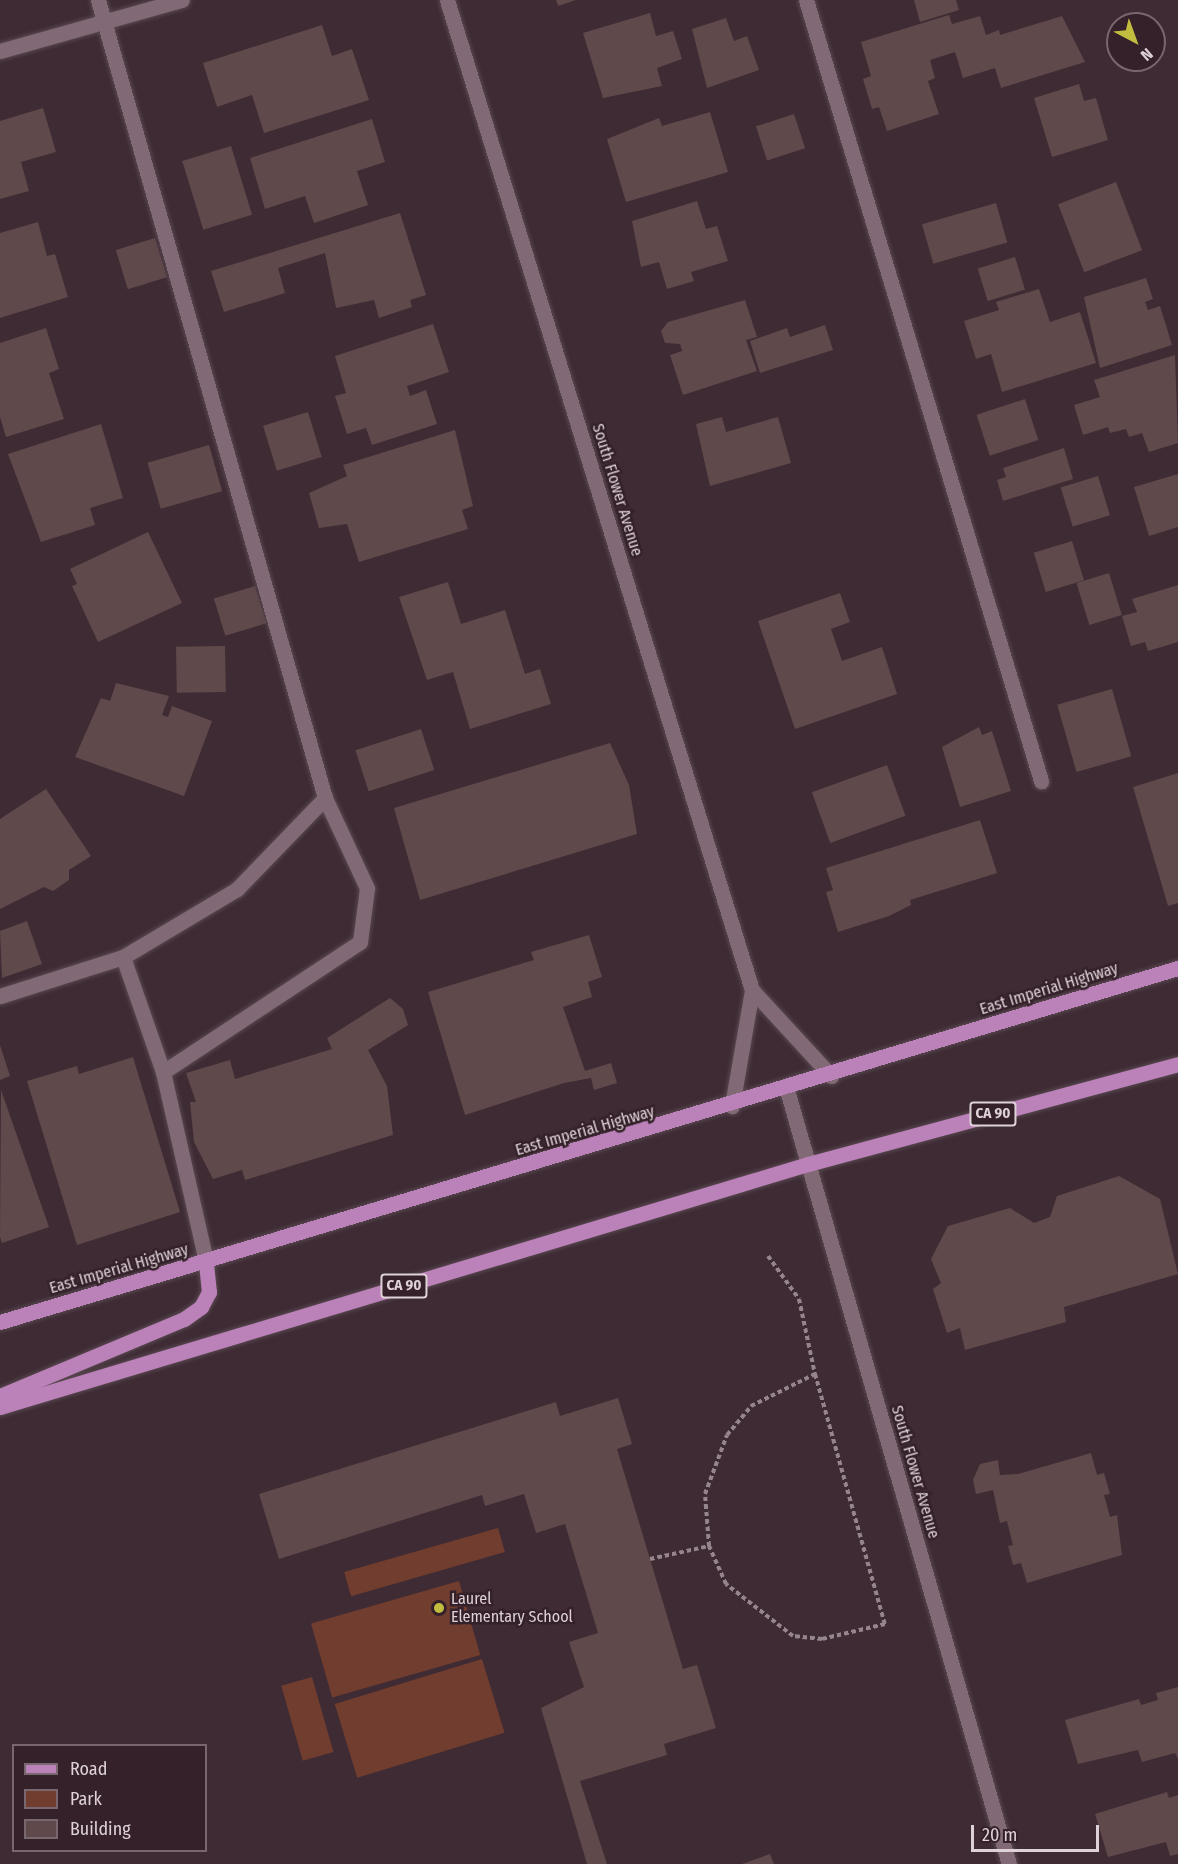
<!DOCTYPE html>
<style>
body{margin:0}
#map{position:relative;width:1178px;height:1864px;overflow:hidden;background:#3e2b34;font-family:"Fira Sans Condensed",sans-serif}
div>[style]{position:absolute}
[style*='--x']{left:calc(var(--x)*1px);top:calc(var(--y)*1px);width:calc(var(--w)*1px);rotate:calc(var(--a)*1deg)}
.green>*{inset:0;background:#713d2f;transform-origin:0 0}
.building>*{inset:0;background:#60494b;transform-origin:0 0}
.path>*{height:4px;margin-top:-2px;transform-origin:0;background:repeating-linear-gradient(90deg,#95858d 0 4.5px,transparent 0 7.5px)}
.roads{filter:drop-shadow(0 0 2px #594850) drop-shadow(0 0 2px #594850)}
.minor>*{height:15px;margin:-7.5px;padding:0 7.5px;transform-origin:7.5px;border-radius:7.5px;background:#816a75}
.major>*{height:15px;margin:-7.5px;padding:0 7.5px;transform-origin:7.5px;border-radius:7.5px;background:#bb81b9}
.dots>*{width:16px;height:16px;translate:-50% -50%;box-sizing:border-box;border:3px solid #34212a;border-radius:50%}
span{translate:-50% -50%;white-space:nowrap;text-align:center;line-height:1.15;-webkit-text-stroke:5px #34212a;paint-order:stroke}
.shield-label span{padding:2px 4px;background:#34212a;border:2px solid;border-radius:4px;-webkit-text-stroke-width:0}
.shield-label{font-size:15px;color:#ded1d7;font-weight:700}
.street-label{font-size:16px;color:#ded1d7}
.poi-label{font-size:16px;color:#ded1d7}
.left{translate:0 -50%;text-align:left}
.legend{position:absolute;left:12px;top:1744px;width:195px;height:108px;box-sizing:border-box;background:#34212a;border:2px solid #78676f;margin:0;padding:8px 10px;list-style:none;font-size:18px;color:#ded1d7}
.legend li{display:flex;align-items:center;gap:12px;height:30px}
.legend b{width:30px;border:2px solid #78676f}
.north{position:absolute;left:1106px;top:12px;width:60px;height:60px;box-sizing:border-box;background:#34212a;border:2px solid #78676f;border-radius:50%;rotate:139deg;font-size:16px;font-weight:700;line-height:24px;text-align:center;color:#ded1d7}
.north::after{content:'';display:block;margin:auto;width:21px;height:27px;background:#c3bd3f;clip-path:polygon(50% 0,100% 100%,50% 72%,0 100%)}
.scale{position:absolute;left:971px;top:1825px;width:128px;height:27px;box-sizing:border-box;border:3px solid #ded1d7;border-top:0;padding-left:8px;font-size:18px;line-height:21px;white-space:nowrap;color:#ded1d7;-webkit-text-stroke:4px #34212a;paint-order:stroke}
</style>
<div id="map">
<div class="green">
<div style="left:498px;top:1528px;width:25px;height:160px;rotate:74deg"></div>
<div style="left:459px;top:1581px;width:77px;height:154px;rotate:74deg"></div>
<div style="left:482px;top:1659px;width:77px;height:154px;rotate:73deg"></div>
<div style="left:312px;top:1677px;width:78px;height:32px;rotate:74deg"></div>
</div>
<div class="building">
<div style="clip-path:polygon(556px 0,576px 0,558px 6px)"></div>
<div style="clip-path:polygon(914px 0,956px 0,959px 10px,920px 22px)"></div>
<div style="clip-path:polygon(650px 13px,656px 36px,673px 31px,682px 59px,657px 68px,662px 86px,603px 98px,583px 33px)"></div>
<div style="clip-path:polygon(949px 15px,952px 24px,980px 16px,986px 35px,999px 30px,1000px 35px,1062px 16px,1085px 62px,1001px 88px,995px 68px,963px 78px,955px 52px,930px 60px,935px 78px,928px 81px,939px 114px,887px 131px,879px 107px,872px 109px,863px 79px,871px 76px,861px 42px)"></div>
<div style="clip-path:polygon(726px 18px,734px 41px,747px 36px,759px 70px,707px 88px,692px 29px)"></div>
<div style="clip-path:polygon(322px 25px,332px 56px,352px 49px,369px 100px,264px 133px,252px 95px,217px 107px,203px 63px)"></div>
<div style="clip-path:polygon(1079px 84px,1084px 101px,1096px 98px,1108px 140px,1052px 157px,1034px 98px)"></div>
<div style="clip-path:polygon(43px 108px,56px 152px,21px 162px,29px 191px,0 199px,0 121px)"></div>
<div style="clip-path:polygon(710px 112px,728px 172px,626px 202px,607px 139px,659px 118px,662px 126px)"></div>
<div style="left:794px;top:114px;width:36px;height:40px;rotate:72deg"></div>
<div style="clip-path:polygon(372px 119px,385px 162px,357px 171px,368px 205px,314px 223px,305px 196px,265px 209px,250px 158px)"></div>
<div style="left:231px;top:146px;width:72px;height:51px;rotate:73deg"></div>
<div style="left:1116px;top:182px;width:73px;height:62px;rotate:69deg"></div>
<div style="clip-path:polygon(697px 201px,706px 229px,717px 226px,728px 261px,691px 272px,694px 281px,667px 289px,659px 262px,641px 267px,632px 221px)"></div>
<div style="left:996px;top:203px;width:41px;height:77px;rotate:74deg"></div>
<div style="clip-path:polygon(400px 213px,426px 295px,410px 300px,412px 307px,379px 318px,374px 300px,336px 308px,325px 253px,278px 268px,285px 293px,224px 312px,211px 271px)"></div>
<div style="clip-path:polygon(38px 222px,47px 256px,55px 254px,68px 297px,0 318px,0 233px)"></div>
<div style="left:155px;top:238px;width:41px;height:41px;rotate:73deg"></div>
<div style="left:1015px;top:257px;width:34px;height:39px;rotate:73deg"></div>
<div style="clip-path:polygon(1146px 278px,1153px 299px,1145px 302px,1148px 310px,1160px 306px,1172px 345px,1100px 368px,1084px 297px)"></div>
<div style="clip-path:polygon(1039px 289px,1050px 322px,1080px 312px,1096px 363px,1002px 392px,991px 354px,976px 359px,964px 321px,999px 310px,996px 302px)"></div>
<div style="clip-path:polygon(745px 300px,757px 337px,746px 340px,757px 371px,683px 395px,670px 355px,682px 351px,680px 344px,665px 343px,661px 331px,668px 322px)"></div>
<div style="clip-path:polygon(433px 324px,449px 372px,407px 386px,410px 396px,426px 390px,437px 424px,372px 445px,366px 428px,347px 434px,335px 396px,346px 393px,335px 356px)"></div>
<div style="clip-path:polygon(825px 325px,833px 350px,760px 373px,750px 341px,787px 328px,790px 337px)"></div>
<div style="clip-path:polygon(46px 328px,59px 369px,49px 373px,64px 419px,6px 437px,0 417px,0 343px)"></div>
<div style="clip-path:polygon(1175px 355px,1178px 443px,1149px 452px,1142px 433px,1129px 437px,1126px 429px,1110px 433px,1108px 427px,1083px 435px,1074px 405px,1100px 397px,1094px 380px)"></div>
<div style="left:1025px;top:399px;width:43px;height:51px;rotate:72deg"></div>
<div style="left:308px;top:412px;width:47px;height:47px;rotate:73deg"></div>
<div style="clip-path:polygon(722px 417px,726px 432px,778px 417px,791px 463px,710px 486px,696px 424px)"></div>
<div style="clip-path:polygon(101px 424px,123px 498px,90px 508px,95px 525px,41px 542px,8px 454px)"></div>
<div style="clip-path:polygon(455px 430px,473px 506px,462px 510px,468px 529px,359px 562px,347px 524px,319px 528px,309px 493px,347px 476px,343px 465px)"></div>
<div style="left:209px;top:445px;width:48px;height:64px;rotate:74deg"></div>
<div style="clip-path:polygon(1064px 448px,1073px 479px,1003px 501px,997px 480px,1006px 477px,1003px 468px)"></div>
<div style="clip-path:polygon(1178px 474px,1178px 527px,1149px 536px,1134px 487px)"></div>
<div style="left:1098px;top:476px;width:41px;height:39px;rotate:73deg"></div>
<div style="clip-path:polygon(148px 532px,182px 603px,98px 642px,72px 586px,77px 584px,70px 569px)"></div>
<div style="left:1072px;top:541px;width:41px;height:40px;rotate:73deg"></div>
<div style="left:1109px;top:573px;width:44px;height:34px;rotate:73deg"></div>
<div style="clip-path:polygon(448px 582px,461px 624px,505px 610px,525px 674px,540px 669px,551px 704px,470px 729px,453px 672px,427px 680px,399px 597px)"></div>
<div style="clip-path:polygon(1178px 585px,1178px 642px,1148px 651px,1145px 642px,1131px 646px,1122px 616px,1137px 612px,1132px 599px)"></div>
<div style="left:255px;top:586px;width:39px;height:43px;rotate:73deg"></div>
<div style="clip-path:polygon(840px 593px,850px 622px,831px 629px,842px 661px,882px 647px,897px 694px,795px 729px,758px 621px)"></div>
<div style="left:225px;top:646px;width:46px;height:49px;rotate:89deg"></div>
<div style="clip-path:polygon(116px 683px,169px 696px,162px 715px,168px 717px,172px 706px,212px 721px,184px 796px,75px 757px,101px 698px,110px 701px)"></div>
<div style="left:1112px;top:689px;width:70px;height:57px;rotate:74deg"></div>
<div style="clip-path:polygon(979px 727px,982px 735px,992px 731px,1011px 791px,960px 807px,942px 747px)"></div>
<div style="left:421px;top:729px;width:43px;height:69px;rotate:72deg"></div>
<div style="clip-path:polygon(610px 743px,629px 785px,637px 834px,420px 900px,394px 808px)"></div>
<div style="left:887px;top:765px;width:54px;height:80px;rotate:70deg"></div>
<div style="clip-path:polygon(1178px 773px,1178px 903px,1168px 906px,1133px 787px)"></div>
<div style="clip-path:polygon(46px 789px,91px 856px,69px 870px,69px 880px,53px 891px,44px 887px,0 909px,0 819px)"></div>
<div style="clip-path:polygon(980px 820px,997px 873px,910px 900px,911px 905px,889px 916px,838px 932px,826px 892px,833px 890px,826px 868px)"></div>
<div style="clip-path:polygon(27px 921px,42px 964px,2px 978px,0 931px)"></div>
<div style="clip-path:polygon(589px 935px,602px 977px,588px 982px,592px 997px,563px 1007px,585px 1071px,611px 1063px,617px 1083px,594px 1090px,591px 1078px,564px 1083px,465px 1115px,428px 992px,534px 960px,531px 952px)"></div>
<div style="clip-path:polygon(390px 998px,403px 1009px,408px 1025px,368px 1050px,387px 1086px,393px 1135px,245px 1180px,242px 1170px,213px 1179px,194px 1142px,190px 1102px,196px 1102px,186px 1073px,230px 1060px,235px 1079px,332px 1049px,327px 1038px)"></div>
<div style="clip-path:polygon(0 1045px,10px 1076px,0 1080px)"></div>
<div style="clip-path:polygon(133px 1057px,180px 1212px,77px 1245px,27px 1081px,77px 1066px,79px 1074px)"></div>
<div style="clip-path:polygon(1px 1090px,49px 1227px,2px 1243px,0 1237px)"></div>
<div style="clip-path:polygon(1119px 1176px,1160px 1199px,1178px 1274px,1064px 1307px,1066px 1322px,965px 1350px,960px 1328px,947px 1333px,933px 1289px,941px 1283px,931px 1259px,948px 1226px,1010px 1208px,1034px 1223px,1050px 1217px,1057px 1196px)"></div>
<div style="clip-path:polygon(618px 1398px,632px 1444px,617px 1449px,683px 1669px,697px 1665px,716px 1728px,664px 1744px,667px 1755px,580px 1781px,607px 1864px,587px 1864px,541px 1708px,584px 1687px,569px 1642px,598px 1633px,565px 1524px,536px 1533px,524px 1494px,485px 1506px,482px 1495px,279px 1559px,259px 1494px,556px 1402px,560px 1416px)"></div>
<div style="clip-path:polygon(1091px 1453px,1097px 1475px,1104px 1473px,1110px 1494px,1104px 1495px,1110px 1517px,1117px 1515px,1122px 1555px,1027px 1583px,1021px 1563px,1013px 1565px,1008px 1546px,1013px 1545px,1007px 1521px,1000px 1523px,993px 1490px,976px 1494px,973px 1480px,980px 1464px,998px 1460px,1000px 1475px,1018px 1474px)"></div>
<div style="clip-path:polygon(1178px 1687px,1178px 1759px,1175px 1753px,1142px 1762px,1138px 1750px,1078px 1764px,1065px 1720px,1139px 1699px,1141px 1705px,1158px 1700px,1156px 1693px)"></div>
<div style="clip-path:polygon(1167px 1792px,1169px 1798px,1178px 1795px,1178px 1854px,1170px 1856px,1166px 1842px,1108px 1857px,1095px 1814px)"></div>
<div style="clip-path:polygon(770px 1854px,774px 1864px,742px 1864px)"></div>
</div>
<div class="path">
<div style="--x:768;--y:1256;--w:53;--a:54.2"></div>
<div style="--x:799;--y:1299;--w:77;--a:78"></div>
<div style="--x:815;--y:1374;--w:260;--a:74.4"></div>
<div style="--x:885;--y:1624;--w:65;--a:166.6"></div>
<div style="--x:822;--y:1639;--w:29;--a:-174"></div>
<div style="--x:793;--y:1636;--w:85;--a:-142.2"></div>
<div style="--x:726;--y:1584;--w:42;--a:-114.1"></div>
<div style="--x:709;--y:1546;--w:52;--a:-94.4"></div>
<div style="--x:705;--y:1494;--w:63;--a:-69.6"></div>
<div style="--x:727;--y:1435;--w:38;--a:-50"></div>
<div style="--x:751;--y:1406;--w:72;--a:-26.6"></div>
<div style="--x:650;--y:1559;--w:60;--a:-12.4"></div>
</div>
<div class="roads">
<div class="minor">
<div style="--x:447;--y:0;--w:1036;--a:72.88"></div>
<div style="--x:752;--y:990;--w:118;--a:99.8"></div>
<div style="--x:806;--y:0;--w:816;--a:73.25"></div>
<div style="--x:0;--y:51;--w:189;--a:-15.7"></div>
<div style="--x:123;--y:957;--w:122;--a:70.8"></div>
<div style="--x:163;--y:1072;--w:195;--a:77.2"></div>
<div style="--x:752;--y:990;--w:117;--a:47.4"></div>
<div style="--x:0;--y:996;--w:129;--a:-17.6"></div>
<div style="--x:123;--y:957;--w:133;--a:-30.8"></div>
<div style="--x:237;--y:889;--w:127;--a:-46"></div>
<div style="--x:325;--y:798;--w:830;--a:-105.88"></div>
<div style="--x:163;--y:1072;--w:236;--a:-33.4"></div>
<div style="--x:360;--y:942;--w:54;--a:-82.6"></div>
<div style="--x:367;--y:888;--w:99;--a:-115"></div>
<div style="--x:787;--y:1090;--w:805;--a:74"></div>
</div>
<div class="major">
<div style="--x:0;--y:1322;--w:1230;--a:-16.73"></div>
<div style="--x:0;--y:1396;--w:199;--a:-22.7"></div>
<div style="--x:184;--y:1319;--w:21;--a:-35"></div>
<div style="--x:201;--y:1307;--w:17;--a:-62"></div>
<div style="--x:209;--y:1292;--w:30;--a:-96"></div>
<div style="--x:0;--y:1407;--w:844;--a:-16.74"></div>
<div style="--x:808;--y:1164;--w:383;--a:-15.1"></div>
</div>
</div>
<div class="dots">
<div style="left:439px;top:1608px;background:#c3bd3f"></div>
</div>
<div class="shield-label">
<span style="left:993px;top:1114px">CA 90</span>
<span style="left:404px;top:1286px">CA 90</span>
</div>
<div class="street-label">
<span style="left:617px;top:490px;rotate:73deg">South Flower Avenue</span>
<span style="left:1049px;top:989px;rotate:-17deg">East Imperial Highway</span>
<span style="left:585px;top:1131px;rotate:-16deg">East Imperial Highway</span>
<span style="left:119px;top:1269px;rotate:-16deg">East Imperial Highway</span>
<span style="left:915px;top:1472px;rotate:74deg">South Flower Avenue</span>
</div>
<div class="poi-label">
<span class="left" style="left:451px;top:1608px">Laurel<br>Elementary School</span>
</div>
<ul class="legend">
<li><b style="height:8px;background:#bb81b9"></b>Road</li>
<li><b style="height:16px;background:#713d2f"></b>Park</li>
<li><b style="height:16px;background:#60494b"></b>Building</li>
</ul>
<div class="north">N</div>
<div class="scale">20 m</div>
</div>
